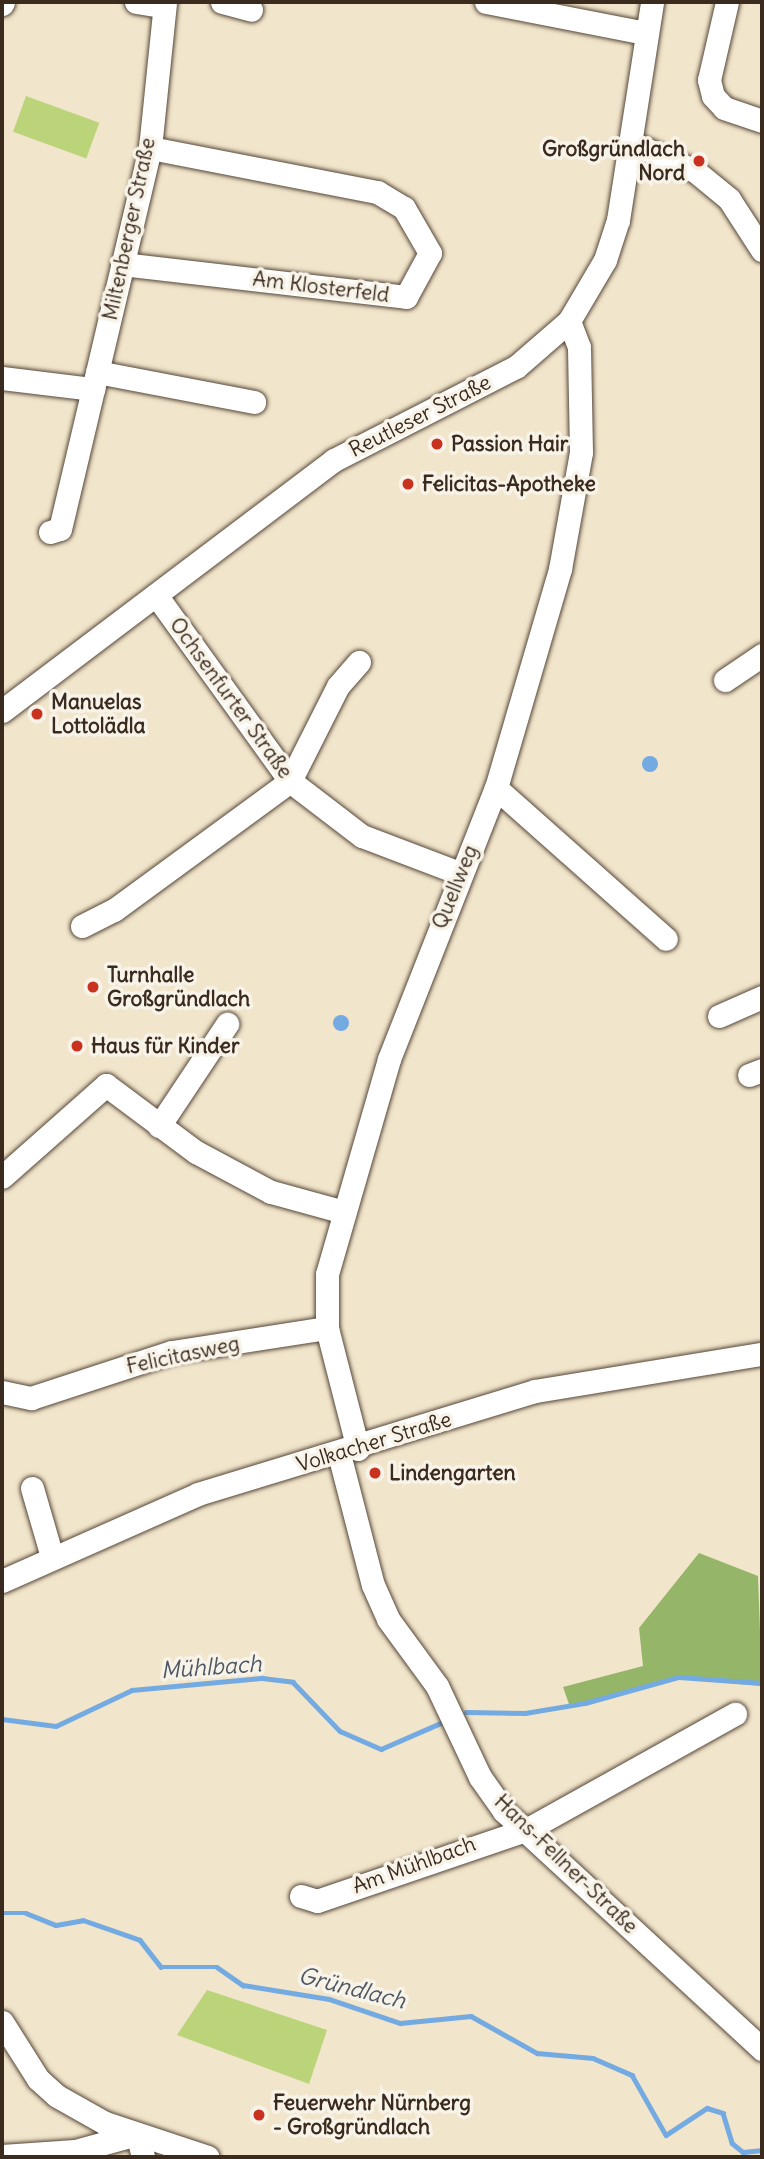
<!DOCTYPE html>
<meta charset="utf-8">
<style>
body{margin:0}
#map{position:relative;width:764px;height:2159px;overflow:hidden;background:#f1e5cb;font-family:Delius,sans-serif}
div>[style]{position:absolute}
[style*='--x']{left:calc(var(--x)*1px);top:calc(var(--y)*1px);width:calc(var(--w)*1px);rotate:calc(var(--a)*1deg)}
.green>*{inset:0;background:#bcd479;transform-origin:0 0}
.forest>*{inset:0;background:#95b669}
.water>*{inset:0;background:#74aae2}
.round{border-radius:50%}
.stream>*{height:4.5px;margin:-2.25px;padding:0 2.25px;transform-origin:2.25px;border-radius:2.25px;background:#74aae2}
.roads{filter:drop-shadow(0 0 2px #564638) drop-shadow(0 0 2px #564638)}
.minor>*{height:23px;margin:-11.5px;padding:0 11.5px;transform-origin:11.5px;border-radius:11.5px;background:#fff}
.dots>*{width:19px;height:19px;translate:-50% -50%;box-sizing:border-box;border:4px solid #f7f3e8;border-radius:50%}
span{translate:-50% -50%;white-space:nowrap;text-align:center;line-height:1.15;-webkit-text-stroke:7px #f7f3e8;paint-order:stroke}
.poi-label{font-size:21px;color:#3b2a1e;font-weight:700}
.right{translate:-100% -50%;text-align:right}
.left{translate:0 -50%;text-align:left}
.street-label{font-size:21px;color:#3b2a1e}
.water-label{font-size:23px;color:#4f5763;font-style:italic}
.frame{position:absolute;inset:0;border:4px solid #3b2a1e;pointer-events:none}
</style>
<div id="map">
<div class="green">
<div style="left:26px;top:96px;width:78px;height:38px;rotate:20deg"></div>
<div style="clip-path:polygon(207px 1990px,327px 2030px,309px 2084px,177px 2035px)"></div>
</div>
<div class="forest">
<div style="clip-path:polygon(699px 1553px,758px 1576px,762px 1686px,679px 1679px,570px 1707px,563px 1687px,643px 1666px,639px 1628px)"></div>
</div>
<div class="water">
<div class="round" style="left:642px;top:756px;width:16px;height:16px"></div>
<div class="round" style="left:333px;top:1015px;width:16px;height:16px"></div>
</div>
<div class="stream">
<div style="--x:466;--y:1712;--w:59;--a:1"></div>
<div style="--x:525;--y:1713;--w:61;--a:-9.5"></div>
<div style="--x:585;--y:1703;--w:98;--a:-15.5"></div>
<div style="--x:679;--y:1677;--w:83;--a:4.1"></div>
<div style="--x:2;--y:1719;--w:54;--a:7.4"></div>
<div style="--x:56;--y:1726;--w:84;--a:-25.3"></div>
<div style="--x:132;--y:1690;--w:131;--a:-5.3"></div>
<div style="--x:262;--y:1678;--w:31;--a:7"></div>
<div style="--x:293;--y:1682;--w:68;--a:46.2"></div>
<div style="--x:340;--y:1731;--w:45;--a:23.7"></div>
<div style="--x:381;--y:1749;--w:68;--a:-23.5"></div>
<div style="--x:2;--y:1913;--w:24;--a:0"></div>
<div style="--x:26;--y:1913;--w:32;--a:22"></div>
<div style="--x:56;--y:1925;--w:27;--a:-10"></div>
<div style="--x:83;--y:1920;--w:60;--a:19.3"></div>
<div style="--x:140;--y:1940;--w:34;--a:52"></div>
<div style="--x:161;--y:1967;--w:56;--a:0"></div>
<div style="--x:217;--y:1967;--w:32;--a:35"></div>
<div style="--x:243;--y:1985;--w:87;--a:9.2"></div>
<div style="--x:329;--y:1999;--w:75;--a:18.7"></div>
<div style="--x:400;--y:2023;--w:71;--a:-5.6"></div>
<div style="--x:471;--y:2016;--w:76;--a:29.3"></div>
<div style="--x:537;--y:2053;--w:56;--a:5.1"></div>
<div style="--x:593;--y:2058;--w:43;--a:23.6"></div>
<div style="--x:632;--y:2075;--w:69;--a:60.5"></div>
<div style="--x:666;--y:2135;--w:49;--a:-33.4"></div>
<div style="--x:707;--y:2108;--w:17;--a:17"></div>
<div style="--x:723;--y:2113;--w:31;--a:73"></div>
<div style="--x:732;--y:2143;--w:14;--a:39"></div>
<div style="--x:743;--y:2152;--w:19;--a:-6"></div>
</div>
<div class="roads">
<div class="minor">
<div style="--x:136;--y:2;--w:25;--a:9"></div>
<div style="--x:222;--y:2;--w:30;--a:15"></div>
<div style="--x:486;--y:2;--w:162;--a:11"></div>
<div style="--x:727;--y:2;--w:80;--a:103"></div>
<div style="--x:709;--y:80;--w:16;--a:76"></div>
<div style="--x:713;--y:96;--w:16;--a:47"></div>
<div style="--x:724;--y:108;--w:40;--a:18.9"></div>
<div style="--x:2;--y:4;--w:2;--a:-63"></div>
<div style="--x:632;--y:143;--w:69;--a:24"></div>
<div style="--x:695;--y:171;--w:44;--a:39.5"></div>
<div style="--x:729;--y:199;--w:61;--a:57.1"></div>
<div style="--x:122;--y:264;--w:286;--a:6.6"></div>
<div style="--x:406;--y:297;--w:50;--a:-61.4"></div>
<div style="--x:430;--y:253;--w:52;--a:-120"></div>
<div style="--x:404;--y:208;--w:31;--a:-149"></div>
<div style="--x:377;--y:192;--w:231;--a:-169"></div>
<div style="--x:97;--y:372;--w:160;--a:10.8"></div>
<div style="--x:2;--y:378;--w:92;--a:6.9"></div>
<div style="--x:50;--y:532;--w:10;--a:-17"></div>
<div style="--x:60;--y:529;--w:391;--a:-76.7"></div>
<div style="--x:150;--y:148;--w:147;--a:-84.1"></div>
<div style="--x:156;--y:595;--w:229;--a:54.2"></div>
<div style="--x:290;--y:781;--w:91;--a:37.4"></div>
<div style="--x:362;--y:836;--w:104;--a:20.9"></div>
<div style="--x:725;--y:680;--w:45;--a:-34"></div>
<div style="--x:2;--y:711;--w:416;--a:-37.1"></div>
<div style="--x:334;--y:460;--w:204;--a:-27.1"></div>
<div style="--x:516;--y:367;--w:70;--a:-41"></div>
<div style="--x:569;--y:321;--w:71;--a:-59.5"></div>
<div style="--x:605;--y:260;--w:42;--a:-72"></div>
<div style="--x:618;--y:220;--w:221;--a:-81.1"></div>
<div style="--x:496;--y:788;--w:227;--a:41.6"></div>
<div style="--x:82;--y:926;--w:36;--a:-27"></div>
<div style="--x:114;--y:910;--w:218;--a:-36.2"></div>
<div style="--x:290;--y:781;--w:106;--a:-63.2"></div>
<div style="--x:338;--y:686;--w:32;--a:-49"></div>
<div style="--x:719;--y:1016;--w:47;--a:-23.8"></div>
<div style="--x:749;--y:1075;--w:14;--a:-21"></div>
<div style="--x:159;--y:1126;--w:123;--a:-56.3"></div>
<div style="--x:2;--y:1177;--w:139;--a:-41.5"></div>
<div style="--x:106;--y:1085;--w:112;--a:36.7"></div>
<div style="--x:196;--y:1152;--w:85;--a:28.1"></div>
<div style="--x:271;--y:1192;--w:76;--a:15.3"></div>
<div style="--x:2;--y:1392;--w:30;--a:12"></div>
<div style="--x:31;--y:1398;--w:148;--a:-18.1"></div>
<div style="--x:172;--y:1352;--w:157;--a:-8.8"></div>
<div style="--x:358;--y:1449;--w:125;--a:-104.4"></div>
<div style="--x:327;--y:1328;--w:54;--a:-90"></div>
<div style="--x:327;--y:1274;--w:224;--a:-73.9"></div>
<div style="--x:389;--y:1059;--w:291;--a:-68.5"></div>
<div style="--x:496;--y:788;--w:228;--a:-73.7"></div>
<div style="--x:560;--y:569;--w:119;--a:-79.8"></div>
<div style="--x:581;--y:452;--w:105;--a:-91.1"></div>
<div style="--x:579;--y:347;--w:28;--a:-111"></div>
<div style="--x:339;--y:1454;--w:135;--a:75.5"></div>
<div style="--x:373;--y:1585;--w:37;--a:66"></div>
<div style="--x:388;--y:1619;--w:83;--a:53.8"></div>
<div style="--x:437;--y:1686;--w:101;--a:64.7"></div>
<div style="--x:480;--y:1777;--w:42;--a:54.8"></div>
<div style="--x:504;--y:1811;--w:351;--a:42.7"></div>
<div style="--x:32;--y:1488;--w:72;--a:73.8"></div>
<div style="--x:2;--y:1581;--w:214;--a:-23.9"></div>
<div style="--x:198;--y:1494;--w:352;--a:-17"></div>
<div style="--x:535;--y:1391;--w:230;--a:-9.3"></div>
<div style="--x:301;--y:1896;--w:17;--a:17"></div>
<div style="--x:317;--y:1901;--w:223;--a:-18.8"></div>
<div style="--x:528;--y:1829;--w:237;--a:-29.1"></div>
<div style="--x:2;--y:2022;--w:67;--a:57.7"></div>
<div style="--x:38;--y:2079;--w:25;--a:42"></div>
<div style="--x:57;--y:2096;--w:55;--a:29.4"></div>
<div style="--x:105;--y:2123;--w:108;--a:18.3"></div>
<div style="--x:2;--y:2156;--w:73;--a:-3.9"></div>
<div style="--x:75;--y:2151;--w:64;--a:-15.3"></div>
<div style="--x:137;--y:2134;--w:24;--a:75"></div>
</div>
</div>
<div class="dots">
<div style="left:699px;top:161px;background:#c8321e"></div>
<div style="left:437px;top:444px;background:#c8321e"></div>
<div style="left:408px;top:484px;background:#c8321e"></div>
<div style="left:37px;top:714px;background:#c8321e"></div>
<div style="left:93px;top:987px;background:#c8321e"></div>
<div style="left:77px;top:1046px;background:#c8321e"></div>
<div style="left:375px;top:1473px;background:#c8321e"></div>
<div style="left:259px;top:2115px;background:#c8321e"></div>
</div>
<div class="poi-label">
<span class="right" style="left:685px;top:161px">Großgründlach<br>Nord</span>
<span class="left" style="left:451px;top:444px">Passion Hair</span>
<span class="left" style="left:422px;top:484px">Felicitas-Apotheke</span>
<span class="left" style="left:51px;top:714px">Manuelas<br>Lottolädla</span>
<span class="left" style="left:107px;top:987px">Turnhalle<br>Großgründlach</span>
<span class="left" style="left:91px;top:1046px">Haus für Kinder</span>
<span class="left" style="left:389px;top:1473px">Lindengarten</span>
<span class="left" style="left:273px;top:2115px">Feuerwehr Nürnberg<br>- Großgründlach</span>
</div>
<div class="street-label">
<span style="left:129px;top:229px;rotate:-78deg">Miltenberger Straße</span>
<span style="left:321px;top:287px;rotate:7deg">Am Klosterfeld</span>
<span style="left:420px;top:416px;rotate:-27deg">Reutleser Straße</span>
<span style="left:231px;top:698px;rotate:54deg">Ochsenfurter Straße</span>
<span style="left:455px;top:887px;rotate:-68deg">Quellweg</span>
<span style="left:183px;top:1355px;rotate:-12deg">Felicitasweg</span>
<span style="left:374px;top:1442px;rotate:-17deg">Volkacher Straße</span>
<span style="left:566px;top:1864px;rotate:44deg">Hans-Fellner-Straße</span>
<span style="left:414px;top:1865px;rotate:-20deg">Am Mühlbach</span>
</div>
<div class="water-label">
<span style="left:211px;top:1667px;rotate:-4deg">Mühlbach</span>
<span style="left:352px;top:1988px;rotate:14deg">Gründlach</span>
</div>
<div class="frame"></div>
</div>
